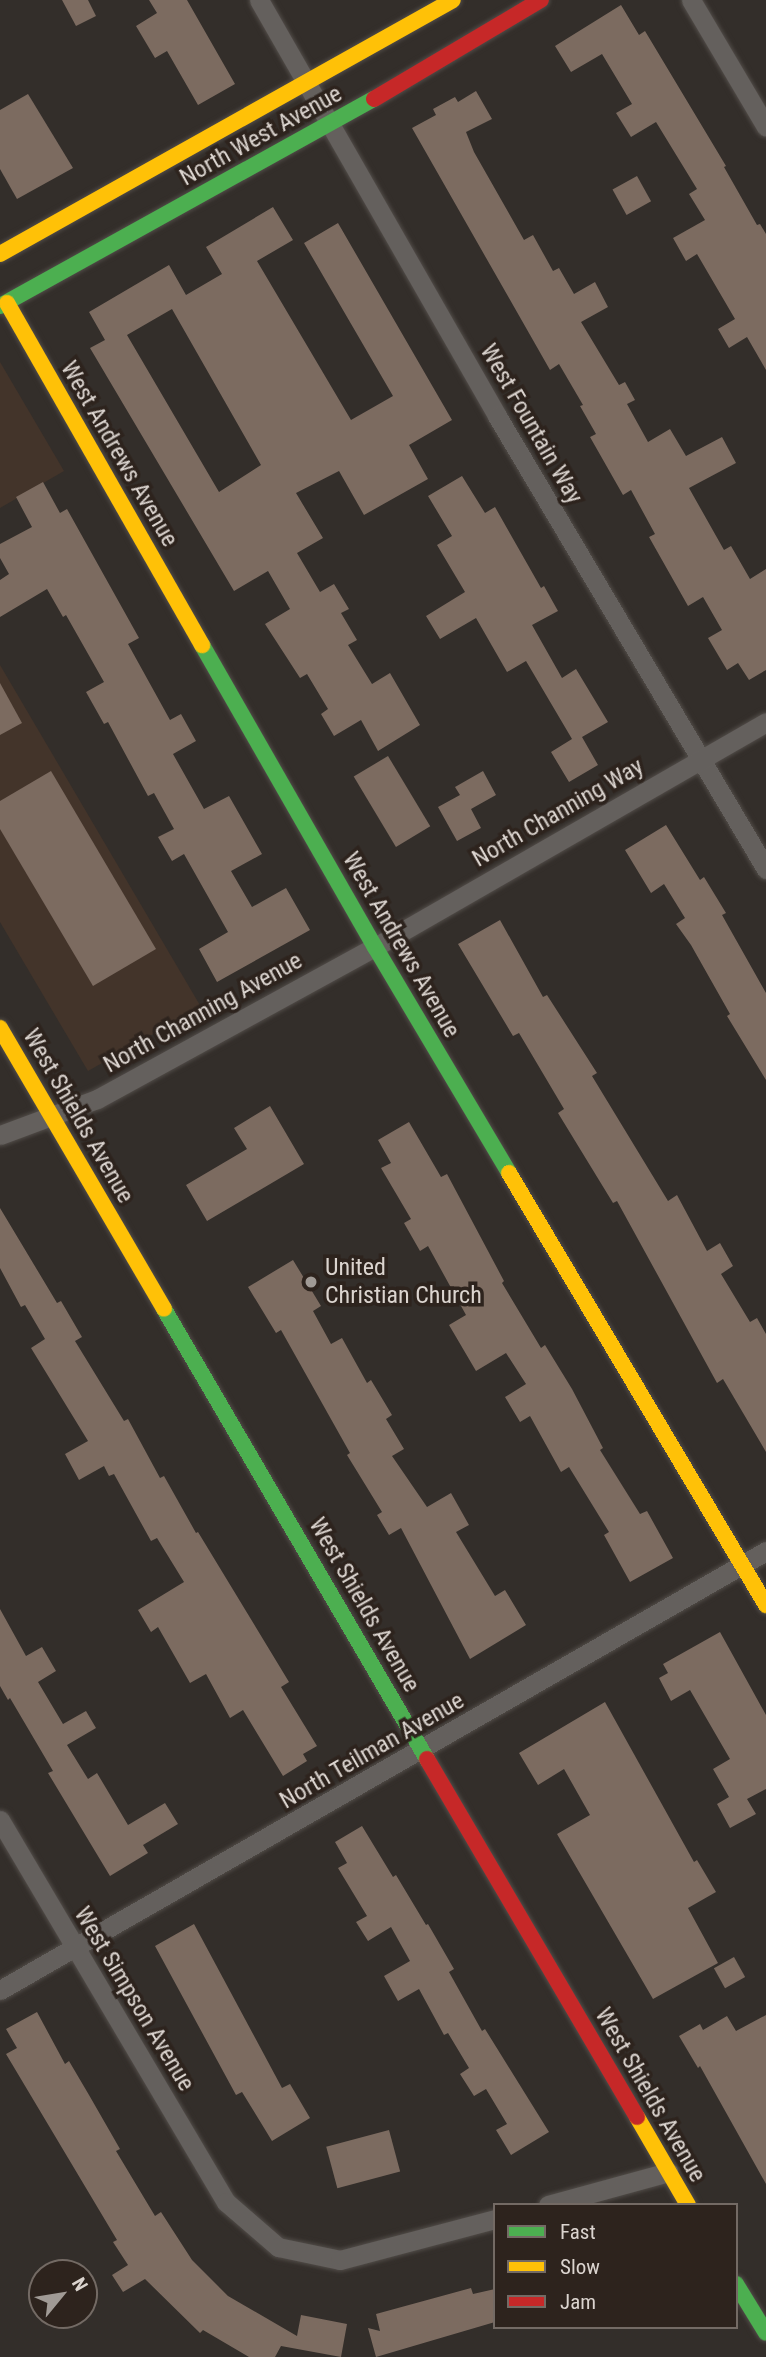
<!DOCTYPE html>
<style>
body{margin:0}
#map{position:relative;width:766px;height:2357px;overflow:hidden;background:#332e2a;font-family:"Roboto Condensed",sans-serif}
div>[style]{position:absolute}
[style*='--x']{left:calc(var(--x)*1px);top:calc(var(--y)*1px);width:calc(var(--w)*1px);rotate:calc(var(--a)*1deg)}
.built>*{inset:0;background:#43342a}
.building>*{inset:0;background:#7c6b60;transform-origin:0 0}
.roads{filter:drop-shadow(0 0 2px #514c48) drop-shadow(0 0 2px #514c48)}
.street>*{height:19px;margin:-9.5px;padding:0 9.5px;transform-origin:9.5px;border-radius:9.5px;background:#64605d}
.fast>*{height:16px;margin:-8px;padding:0 8px;transform-origin:8px;border-radius:8px;background:#4caf50}
.slow>*{height:16px;margin:-8px;padding:0 8px;transform-origin:8px;border-radius:8px;background:#ffc107}
.jam>*{height:16px;margin:-8px;padding:0 8px;transform-origin:8px;border-radius:8px;background:#c62828}
.dots>*{width:19px;height:19px;translate:-50% -50%;box-sizing:border-box;border:4px solid #2d231d;border-radius:50%}
span{translate:-50% -50%;white-space:nowrap;text-align:center;line-height:1.15;-webkit-text-stroke:7px #2d231d;paint-order:stroke}
.street-label{font-size:24px;color:#dbd4cf}
.poi-label{font-size:24px;color:#dbd4cf}
.left{translate:0 -50%;text-align:left}
.legend{position:absolute;left:493px;top:2203px;width:245px;height:126px;box-sizing:border-box;background:#2d231d;border:2px solid #736a64;margin:0;padding:9px 12px;list-style:none;font-size:21px;color:#dbd4cf}
.legend li{display:flex;align-items:center;gap:14px;height:35px}
.legend b{width:35px;border:2px solid #736a64}
.north{position:absolute;left:28px;top:2259px;width:70px;height:70px;box-sizing:border-box;background:#2d231d;border:2px solid #736a64;border-radius:50%;rotate:60deg;font-size:19px;font-weight:700;line-height:28px;text-align:center;color:#dbd4cf}
.north::after{content:'';display:block;margin:auto;width:24px;height:32px;background:#a09a95;clip-path:polygon(50% 0,100% 100%,50% 72%,0 100%)}
</style>
<div id="map">
<div class="built">
<div style="clip-path:polygon(0 362px,64px 471px,0 508px)"></div>
<div style="clip-path:polygon(0 665px,201px 1007px,88px 1071px,0 922px)"></div>
</div>
<div class="building">
<div style="clip-path:polygon(62px 0,88px 0,96px 16px,76px 26px)"></div>
<div style="clip-path:polygon(149px 0,187px 0,235px 84px,198px 105px,167px 51px,155px 58px,136px 26px,157px 13px)"></div>
<div style="clip-path:polygon(621px 5px,639px 35px,645px 31px,726px 166px,724px 167px,757px 225px,760px 224px,766px 234px,766px 370px,747px 337px,729px 348px,718px 329px,735px 319px,697px 254px,686px 261px,673px 238px,705px 220px,689px 194px,697px 189px,656px 122px,631px 137px,616px 113px,632px 104px,602px 54px,571px 72px,555px 46px)"></div>
<div style="clip-path:polygon(476px 91px,492px 119px,466px 132px,474px 152px,524px 240px,533px 235px,553px 271px,559px 268px,574px 294px,595px 282px,608px 307px,581px 322px,619px 385px,625px 382px,635px 400px,627px 404px,648px 442px,670px 429px,686px 456px,722px 437px,736px 463px,689px 488px,724px 550px,731px 546px,750px 579px,766px 569px,766px 670px,749px 680px,738px 663px,727px 670px,708px 638px,722px 630px,703px 597px,688px 606px,649px 537px,655px 534px,631px 490px,623px 495px,590px 437px,596px 434px,580px 406px,583px 405px,559px 364px,550px 370px,412px 128px,436px 115px,433px 109px,455px 97px,458px 102px)"></div>
<div style="clip-path:polygon(28px 94px,73px 168px,17px 199px,0 169px,0 110px)"></div>
<div style="left:637px;top:176px;width:29px;height:28px;rotate:61deg"></div>
<div style="clip-path:polygon(evenodd,273px 207px,293px 240px,257px 261px,351px 420px,393px 396px,304px 243px,338px 223px,452px 420px,409px 445px,428px 479px,364px 515px,339px 471px,296px 493px,323px 538px,297px 553px,320px 592px,334px 584px,349px 609px,341px 613px,357px 640px,348px 645px,372px 684px,390px 673px,420px 725px,378px 751px,361px 720px,334px 736px,321px 714px,328px 709px,307px 674px,300px 678px,265px 624px,290px 609px,268px 571px,234px 591px,90px 348px,105px 340px,89px 312px,169px 265px,186px 295px,222px 274px,206px 247px,273px 207px,172px 309px,261px 465px,219px 492px,127px 335px,172px 309px)"></div>
<div style="clip-path:polygon(462px 476px,485px 513px,495px 507px,541px 588px,544px 586px,558px 611px,532px 625px,562px 678px,576px 669px,608px 722px,582px 737px,598px 765px,569px 782px,551px 752px,572px 739px,526px 661px,507px 672px,476px 618px,440px 639px,426px 616px,465px 592px,437px 545px,452px 536px,428px 496px)"></div>
<div style="clip-path:polygon(43px 482px,60px 513px,67px 509px,139px 638px,128px 644px,170px 720px,181px 714px,196px 741px,173px 754px,204px 809px,229px 796px,262px 854px,231px 871px,252px 907px,286px 888px,310px 930px,217px 982px,199px 949px,228px 932px,184px 854px,172px 861px,158px 837px,174px 829px,154px 793px,148px 796px,108px 722px,104px 724px,86px 692px,104px 682px,66px 615px,63px 617px,47px 589px,0 617px,0 580px,9px 574px,0 558px,0 544px,32px 527px,16px 497px)"></div>
<div style="clip-path:polygon(0 683px,22px 723px,0 735px)"></div>
<div style="left:388px;top:756px;width:82px;height:40px;rotate:59deg"></div>
<div style="clip-path:polygon(51px 771px,156px 949px,93px 986px,0 829px,0 801px)"></div>
<div style="clip-path:polygon(483px 771px,496px 795px,471px 809px,481px 828px,457px 841px,438px 807px,460px 795px,455px 787px)"></div>
<div style="clip-path:polygon(666px 825px,700px 880px,704px 877px,726px 913px,722px 915px,766px 993px,766px 1080px,727px 1016px,730px 1014px,691px 945px,676px 924px,685px 918px,664px 884px,651px 893px,625px 850px)"></div>
<div style="clip-path:polygon(500px 920px,543px 997px,547px 995px,597px 1073px,592px 1076px,668px 1201px,677px 1195px,707px 1251px,720px 1243px,733px 1266px,721px 1274px,750px 1322px,757px 1318px,766px 1334px,766px 1452px,723px 1379px,717px 1383px,617px 1201px,613px 1203px,558px 1113px,564px 1109px,519px 1033px,513px 1036px,458px 944px)"></div>
<div style="clip-path:polygon(270px 1106px,304px 1164px,207px 1221px,186px 1185px,247px 1149px,234px 1128px)"></div>
<div style="clip-path:polygon(409px 1122px,441px 1177px,447px 1174px,504px 1281px,502px 1283px,541px 1348px,545px 1345px,572px 1389px,603px 1448px,600px 1450px,640px 1514px,647px 1511px,673px 1558px,630px 1582px,604px 1535px,609px 1532px,569px 1467px,561px 1472px,530px 1416px,520px 1422px,505px 1397px,526px 1384px,506px 1353px,476px 1371px,449px 1325px,466px 1315px,428px 1246px,420px 1251px,404px 1223px,411px 1219px,381px 1168px,391px 1163px,378px 1140px)"></div>
<div style="clip-path:polygon(0 1208px,57px 1303px,61px 1301px,82px 1337px,75px 1341px,124px 1421px,128px 1419px,160px 1478px,164px 1476px,196px 1533px,198px 1532px,289px 1682px,281px 1687px,317px 1746px,303px 1754px,307px 1761px,283px 1776px,243px 1710px,230px 1718px,206px 1674px,190px 1683px,158px 1627px,151px 1632px,138px 1610px,184px 1582px,157px 1538px,151px 1541px,114px 1474px,109px 1476px,104px 1466px,79px 1480px,65px 1454px,88px 1441px,31px 1348px,45px 1339px,25px 1305px,21px 1307px,0 1268px)"></div>
<div style="clip-path:polygon(293px 1260px,321px 1306px,313px 1311px,331px 1344px,342px 1338px,367px 1383px,371px 1380px,392px 1415px,386px 1419px,404px 1449px,392px 1456px,427px 1507px,451px 1493px,469px 1525px,456px 1532px,495px 1596px,505px 1590px,526px 1625px,470px 1659px,401px 1528px,389px 1535px,377px 1515px,382px 1512px,347px 1455px,350px 1453px,281px 1330px,276px 1333px,248px 1287px)"></div>
<div style="clip-path:polygon(0 1609px,26px 1656px,42px 1647px,56px 1671px,38px 1682px,63px 1724px,86px 1711px,96px 1728px,67px 1745px,88px 1779px,97px 1773px,128px 1825px,165px 1803px,178px 1824px,143px 1845px,148px 1853px,110px 1876px,48px 1773px,53px 1771px,10px 1698px,8px 1700px,0 1686px)"></div>
<div style="clip-path:polygon(720px 1632px,766px 1715px,766px 1789px,747px 1799px,756px 1814px,730px 1828px,717px 1804px,729px 1797px,713px 1769px,730px 1759px,690px 1690px,671px 1701px,659px 1678px,668px 1673px,663px 1664px)"></div>
<div style="clip-path:polygon(605px 1702px,694px 1862px,697px 1860px,716px 1892px,688px 1908px,718px 1963px,653px 1999px,557px 1834px,590px 1815px,564px 1769px,538px 1785px,519px 1753px)"></div>
<div style="clip-path:polygon(362px 1826px,393px 1877px,396px 1875px,426px 1925px,428px 1924px,454px 1969px,449px 1972px,482px 2031px,485px 2029px,549px 2132px,511px 2155px,496px 2130px,507px 2124px,486px 2089px,474px 2096px,460px 2074px,469px 2068px,448px 2033px,444px 2035px,419px 1989px,398px 2001px,384px 1976px,410px 1961px,391px 1927px,368px 1941px,356px 1922px,367px 1916px,338px 1868px,347px 1863px,335px 1842px)"></div>
<div style="clip-path:polygon(194px 1924px,282px 2088px,290px 2084px,310px 2118px,272px 2141px,242px 2092px,236px 2095px,155px 1946px)"></div>
<div style="left:734px;top:1957px;width:23px;height:23px;rotate:61deg"></div>
<div style="clip-path:polygon(37px 2012px,65px 2064px,69px 2061px,89px 2095px,120px 2149px,116px 2151px,155px 2216px,161px 2212px,192px 2260px,228px 2296px,297px 2336px,301px 2315px,347px 2324px,341px 2357px,281px 2346px,275px 2357px,249px 2357px,203px 2330px,200px 2333px,145px 2279px,123px 2292px,112px 2275px,128px 2265px,113px 2242px,117px 2240px,6px 2054px,17px 2048px,6px 2029px)"></div>
<div style="clip-path:polygon(766px 2015px,766px 2184px,700px 2066px,698px 2068px,679px 2036px,700px 2024px,703px 2030px,727px 2016px,736px 2031px)"></div>
<div style="left:389px;top:2130px;width:43px;height:65px;rotate:75deg"></div>
<div style="clip-path:polygon(471px 2288px,473px 2294px,495px 2289px,495px 2322px,376px 2357px,368px 2328px,380px 2331px,376px 2314px)"></div>
</div>
<div class="roads">
<div class="street">
<div style="--x:259;--y:0;--w:479;--a:60.2"></div>
<div style="--x:497;--y:416;--w:527;--a:59.3"></div>
<div style="--x:691;--y:0;--w:147;--a:59.4"></div>
<div style="--x:0;--y:1135;--w:103;--a:-20.4"></div>
<div style="--x:97;--y:1099;--w:317;--a:-28.7"></div>
<div style="--x:375;--y:947;--w:451;--a:-29.9"></div>
<div style="--x:0;--y:1820;--w:444;--a:59.4"></div>
<div style="--x:226;--y:2202;--w:69;--a:40.9"></div>
<div style="--x:278;--y:2247;--w:63;--a:11.8"></div>
<div style="--x:340;--y:2260;--w:160;--a:-14.8"></div>
<div style="--x:0;--y:1990;--w:883;--a:-29.82"></div>
<div style="--x:548;--y:2205;--w:125;--a:-15.3"></div>
</div>
<div class="fast">
<div style="--x:0;--y:306;--w:427;--a:-29"></div>
<div style="--x:202;--y:645;--w:348;--a:60.2"></div>
<div style="--x:375;--y:947;--w:263;--a:59.3"></div>
<div style="--x:164;--y:1309;--w:521;--a:59.7"></div>
<div style="--x:736;--y:2284;--w:57;--a:58.5"></div>
</div>
<div class="slow">
<div style="--x:0;--y:254;--w:519;--a:-29.28"></div>
<div style="--x:7;--y:303;--w:394;--a:60.3"></div>
<div style="--x:0;--y:1028;--w:325;--a:59.7"></div>
<div style="--x:509;--y:1173;--w:503;--a:59.25"></div>
<div style="--x:637;--y:2117;--w:102;--a:59.9"></div>
</div>
<div class="jam">
<div style="--x:374;--y:99;--w:194;--a:-30.7"></div>
<div style="--x:427;--y:1759;--w:415;--a:59.6"></div>
</div>
</div>
<div class="dots">
<div style="left:311px;top:1282px;background:#a09a95"></div>
</div>
<div class="street-label">
<span style="left:261px;top:136px;rotate:-29deg">North West Avenue</span>
<span style="left:531px;top:424px;rotate:60deg">West Fountain Way</span>
<span style="left:119px;top:454px;rotate:60deg">West Andrews Avenue</span>
<span style="left:558px;top:813px;rotate:-30deg">North Channing Way</span>
<span style="left:401px;top:945px;rotate:60deg">West Andrews Avenue</span>
<span style="left:203px;top:1013px;rotate:-29deg">North Channing Avenue</span>
<span style="left:78px;top:1116px;rotate:60deg">West Shields Avenue</span>
<span style="left:364px;top:1605px;rotate:60deg">West Shields Avenue</span>
<span style="left:372px;top:1751px;rotate:-30deg">North Teilman Avenue</span>
<span style="left:134px;top:1999px;rotate:59deg">West Simpson Avenue</span>
<span style="left:650px;top:2095px;rotate:60deg">West Shields Avenue</span>
</div>
<div class="poi-label">
<span class="left" style="left:325px;top:1282px">United<br>Christian Church</span>
</div>
<ul class="legend">
<li><b style="height:9px;background:#4caf50"></b>Fast</li>
<li><b style="height:9px;background:#ffc107"></b>Slow</li>
<li><b style="height:9px;background:#c62828"></b>Jam</li>
</ul>
<div class="north">N</div>
</div>
